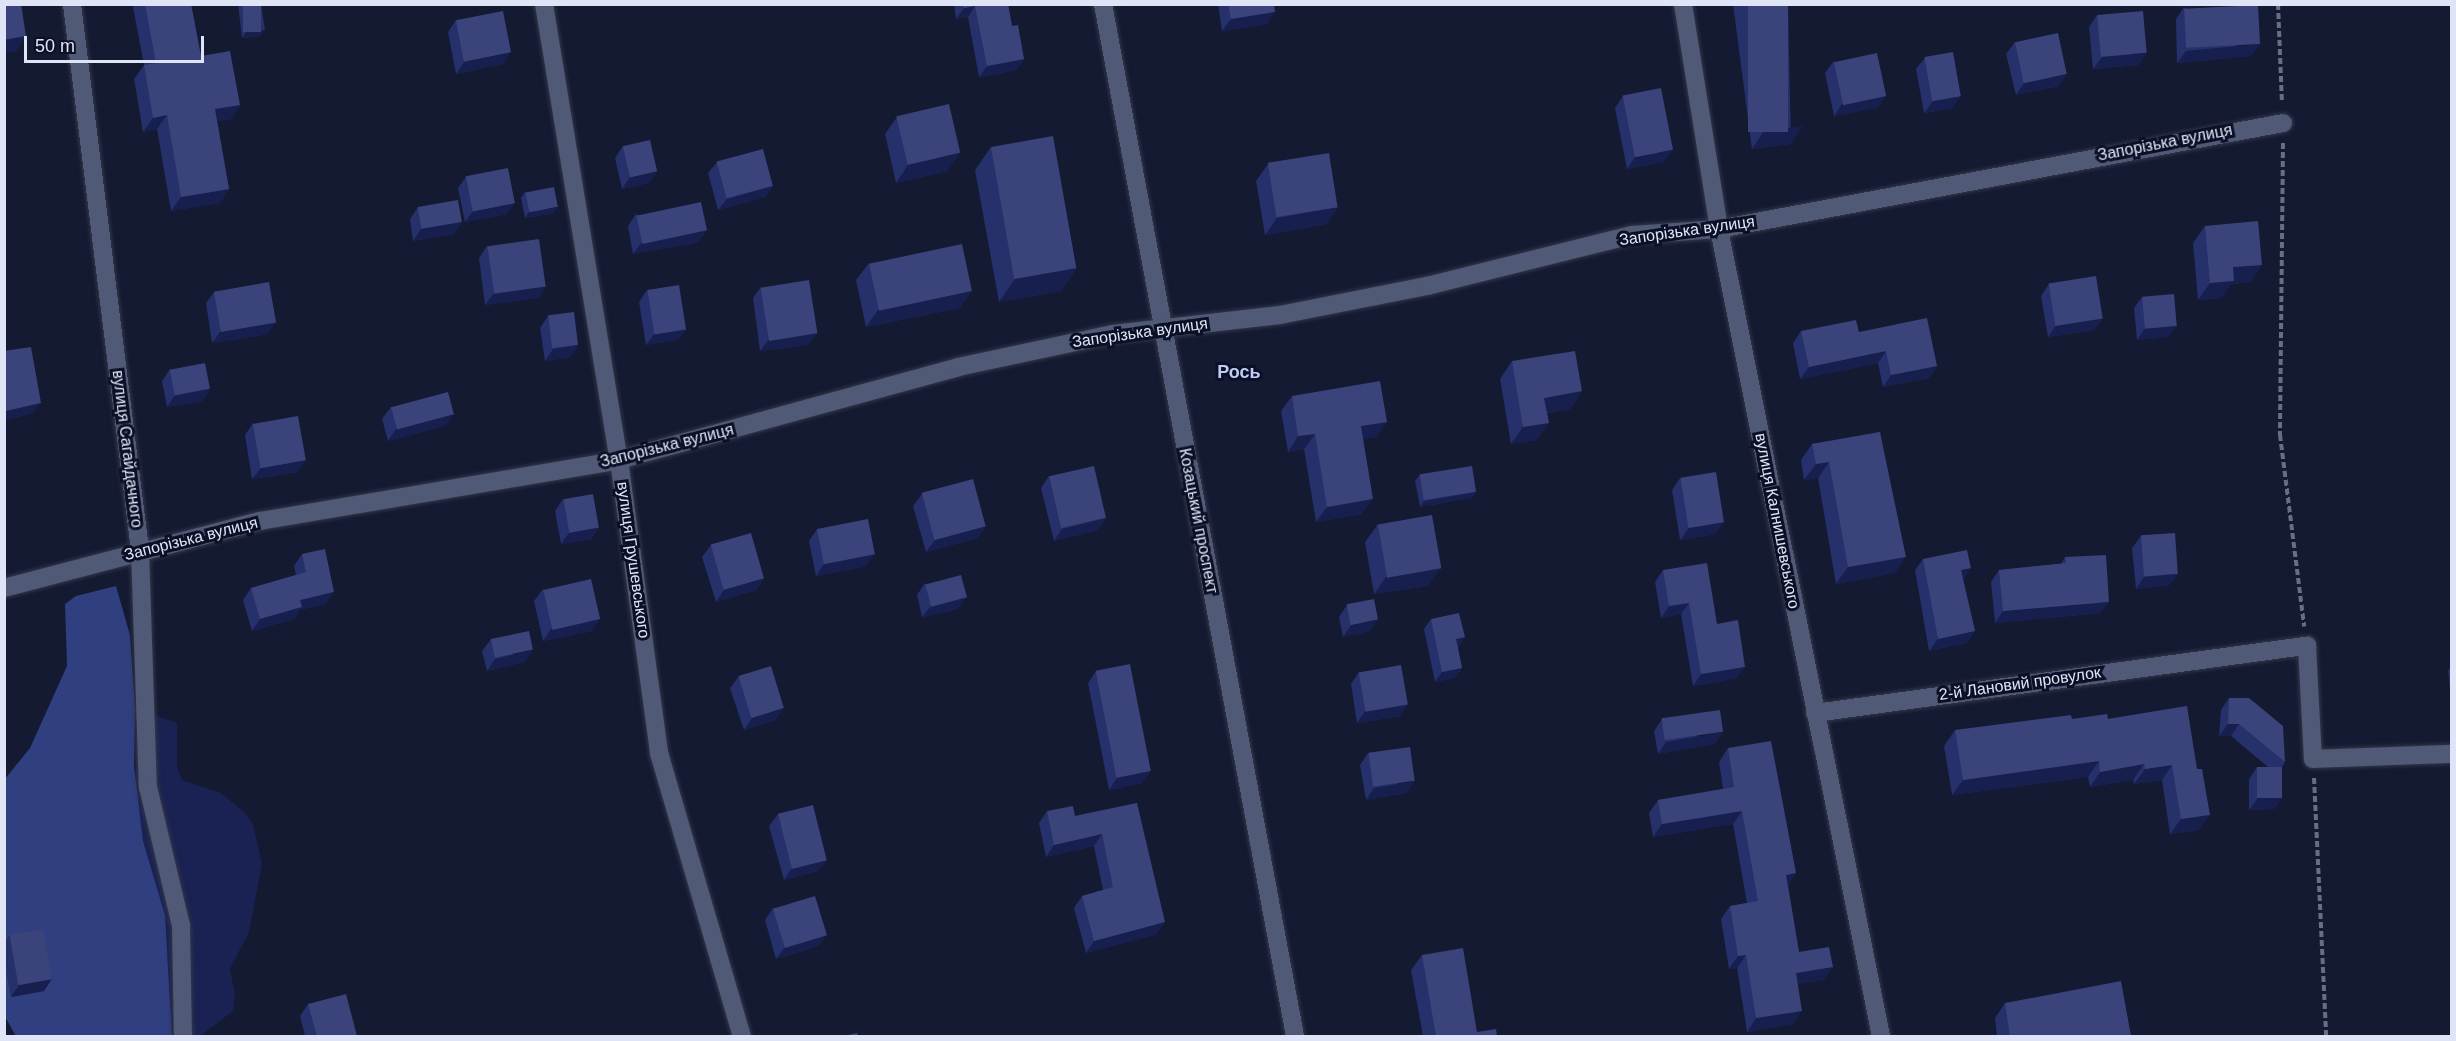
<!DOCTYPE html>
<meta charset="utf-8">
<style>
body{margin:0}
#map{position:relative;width:2456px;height:1041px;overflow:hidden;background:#131a31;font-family:Arial,sans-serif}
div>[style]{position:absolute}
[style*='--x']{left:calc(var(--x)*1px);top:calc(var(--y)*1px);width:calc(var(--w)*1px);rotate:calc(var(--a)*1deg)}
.green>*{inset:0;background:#192252}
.forest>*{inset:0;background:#303f80}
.path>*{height:4px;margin-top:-2px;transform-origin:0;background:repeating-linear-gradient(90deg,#686e83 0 6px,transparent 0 9px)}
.roads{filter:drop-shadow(0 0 2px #333649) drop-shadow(0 0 2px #333649)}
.minor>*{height:18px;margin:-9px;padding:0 9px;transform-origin:9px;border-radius:9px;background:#505976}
.wall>*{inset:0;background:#26306a}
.shaded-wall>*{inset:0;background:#161f4d}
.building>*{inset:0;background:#3a437a;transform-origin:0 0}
span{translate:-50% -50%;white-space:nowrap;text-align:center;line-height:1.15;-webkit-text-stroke:6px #0b1027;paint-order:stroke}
.street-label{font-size:16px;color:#dfe5f6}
.neighbourhood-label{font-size:18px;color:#bfcdf6;font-weight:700}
.frame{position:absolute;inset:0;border:6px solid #dfe5f6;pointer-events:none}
.scale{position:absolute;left:24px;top:36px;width:180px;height:27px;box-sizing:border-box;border:3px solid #dfe5f6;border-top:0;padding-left:8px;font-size:18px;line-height:21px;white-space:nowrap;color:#dfe5f6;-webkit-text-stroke:4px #0b1027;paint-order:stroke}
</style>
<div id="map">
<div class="green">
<div style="clip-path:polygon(135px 708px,177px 723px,177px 767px,182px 780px,221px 793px,244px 812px,253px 824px,262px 864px,249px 932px,230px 969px,235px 996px,233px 1011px,200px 1036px,172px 1036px,165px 915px,143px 841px,136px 791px)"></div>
</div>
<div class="forest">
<div style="clip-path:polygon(116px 586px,130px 635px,135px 708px,134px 766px,143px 841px,165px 915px,172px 1036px,16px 1036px,4px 1015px,4px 780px,30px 748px,67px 666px,65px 604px,76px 596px)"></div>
</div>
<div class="path">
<div style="--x:2278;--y:4;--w:99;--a:87.7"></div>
<div style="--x:2283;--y:143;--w:292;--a:90.6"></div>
<div style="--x:2280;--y:435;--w:193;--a:82.8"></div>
<div style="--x:2314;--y:778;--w:258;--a:87.3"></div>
</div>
<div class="roads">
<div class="minor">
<div style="--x:72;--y:4;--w:550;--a:82.9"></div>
<div style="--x:140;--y:550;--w:237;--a:88.1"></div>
<div style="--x:148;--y:787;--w:142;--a:76.6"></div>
<div style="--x:181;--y:925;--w:111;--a:89"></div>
<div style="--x:544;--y:4;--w:462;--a:80.7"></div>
<div style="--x:619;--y:460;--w:296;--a:82.2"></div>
<div style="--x:659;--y:753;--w:295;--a:73.7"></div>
<div style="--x:1103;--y:4;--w:1050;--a:79.46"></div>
<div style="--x:1683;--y:4;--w:228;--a:80.9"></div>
<div style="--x:1719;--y:229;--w:823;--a:78.65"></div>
<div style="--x:4;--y:588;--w:265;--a:-14.7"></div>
<div style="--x:260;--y:521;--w:364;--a:-9.6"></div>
<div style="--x:619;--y:460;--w:352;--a:-15.3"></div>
<div style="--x:958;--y:367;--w:158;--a:-12"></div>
<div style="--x:1113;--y:334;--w:168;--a:-6.5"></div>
<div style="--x:1280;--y:315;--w:150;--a:-11.2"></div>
<div style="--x:1427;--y:286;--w:211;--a:-14"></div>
<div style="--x:1632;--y:235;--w:87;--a:-3.9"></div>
<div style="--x:1719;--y:229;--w:574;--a:-10.64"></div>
<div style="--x:1815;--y:713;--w:497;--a:-7.8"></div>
<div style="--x:2307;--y:646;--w:113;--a:87"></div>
<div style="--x:2313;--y:759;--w:139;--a:-2.1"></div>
</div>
</div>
<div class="wall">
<div style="clip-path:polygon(135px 4px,191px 4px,201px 56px,240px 105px,231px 119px,217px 121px,229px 189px,220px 203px,171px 211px,157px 129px,143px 132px,134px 79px,144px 65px,133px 7px)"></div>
<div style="clip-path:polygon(238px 4px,261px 4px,265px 30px,260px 36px,242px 38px)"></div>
<div style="clip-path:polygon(954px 4px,1008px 4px,1012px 26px,1024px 59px,1016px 70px,979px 77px,968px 17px,956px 19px)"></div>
<div style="clip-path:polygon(1218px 4px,1274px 4px,1267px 24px,1222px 31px)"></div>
<div style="clip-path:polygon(1733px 4px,1788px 4px,1791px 144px,1752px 149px)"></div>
<div style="clip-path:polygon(2184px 7px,2251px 56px,2177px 63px,2176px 19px)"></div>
<div style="clip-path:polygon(2097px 15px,2139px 65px,2093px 69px,2089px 27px)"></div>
<div style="clip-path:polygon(456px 20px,503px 64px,456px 74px,448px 32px)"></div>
<div style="clip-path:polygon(2015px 42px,2059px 86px,2016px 95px,2006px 54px)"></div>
<div style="clip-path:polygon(1925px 58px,1953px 108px,1924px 113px,1916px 69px)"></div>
<div style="clip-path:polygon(1834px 61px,1886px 96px,1877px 108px,1834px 116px,1825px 73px)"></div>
<div style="clip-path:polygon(1623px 96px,1664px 162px,1627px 169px,1615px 108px)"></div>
<div style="clip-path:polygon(897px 117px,948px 171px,896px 183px,885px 134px)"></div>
<div style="clip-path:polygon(623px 146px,657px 171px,649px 183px,622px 189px,615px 158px)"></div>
<div style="clip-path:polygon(991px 147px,1077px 268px,1061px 291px,999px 302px,975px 170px)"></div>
<div style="clip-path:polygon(717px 162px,773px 186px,765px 197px,718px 210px,708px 173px)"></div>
<div style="clip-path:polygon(1268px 164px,1338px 207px,1326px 224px,1265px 235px,1256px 181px)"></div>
<div style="clip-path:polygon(466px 177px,507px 214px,465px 222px,458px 188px)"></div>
<div style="clip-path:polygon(525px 192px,554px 213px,525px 218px,521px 198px)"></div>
<div style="clip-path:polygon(418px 207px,462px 222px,454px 234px,413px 241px,410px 219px)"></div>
<div style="clip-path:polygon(636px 214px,699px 242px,633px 254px,628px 226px)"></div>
<div style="clip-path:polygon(2205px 226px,2262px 265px,2250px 282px,2231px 284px,2221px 298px,2198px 300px,2193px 243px)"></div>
<div style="clip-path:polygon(487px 246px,546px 286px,538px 298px,485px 305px,479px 258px)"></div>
<div style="clip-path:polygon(869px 263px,960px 308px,866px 327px,856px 280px)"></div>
<div style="clip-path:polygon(2049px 284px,2103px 318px,2094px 330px,2048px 337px,2041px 296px)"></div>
<div style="clip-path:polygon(761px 287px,808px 345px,760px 351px,753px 298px)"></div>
<div style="clip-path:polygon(647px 290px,686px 329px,678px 340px,646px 345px,639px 302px)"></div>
<div style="clip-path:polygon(214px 292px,268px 334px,212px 343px,206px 303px)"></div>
<div style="clip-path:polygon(2142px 297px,2169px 337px,2137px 340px,2134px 308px)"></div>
<div style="clip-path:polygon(548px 316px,578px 345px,570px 357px,545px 361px,540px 328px)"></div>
<div style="clip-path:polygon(1801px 331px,1859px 332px,1937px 366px,1929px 378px,1883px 387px,1878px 363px,1800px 379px,1793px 343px)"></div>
<div style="clip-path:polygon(1512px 361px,1582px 391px,1570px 409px,1547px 413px,1549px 423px,1536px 440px,1511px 444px,1500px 379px)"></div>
<div style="clip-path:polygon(170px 369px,210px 389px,202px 401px,167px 407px,162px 381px)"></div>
<div style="clip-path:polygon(1292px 396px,1387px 422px,1376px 437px,1363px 439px,1362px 514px,1316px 522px,1304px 449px,1288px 452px,1281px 411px)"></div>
<div style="clip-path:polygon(391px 407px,445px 426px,388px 441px,382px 419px)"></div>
<div style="clip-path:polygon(253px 423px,298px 472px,252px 479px,245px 435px)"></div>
<div style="clip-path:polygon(1880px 432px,1895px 573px,1836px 584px,1818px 478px,1804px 480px,1801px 460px,1812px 444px)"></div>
<div style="clip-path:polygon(1420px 475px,1476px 492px,1472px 498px,1420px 507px,1415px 481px)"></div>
<div style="clip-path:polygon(1049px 476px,1106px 518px,1098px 530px,1054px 541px,1041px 488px)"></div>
<div style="clip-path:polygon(1680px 478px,1716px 534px,1680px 540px,1672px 490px)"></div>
<div style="clip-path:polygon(922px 494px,986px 526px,978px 538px,926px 552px,913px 506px)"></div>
<div style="clip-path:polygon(563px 499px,599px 527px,591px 539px,561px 544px,555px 511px)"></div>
<div style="clip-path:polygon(1378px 524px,1428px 586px,1374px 594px,1365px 542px)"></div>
<div style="clip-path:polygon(817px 529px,866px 566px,816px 576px,809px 541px)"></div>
<div style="clip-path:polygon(2141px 536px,2170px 585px,2136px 589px,2132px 548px)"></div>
<div style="clip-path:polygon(711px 545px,764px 578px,756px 590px,716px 602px,702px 557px)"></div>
<div style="clip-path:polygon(302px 554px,326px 604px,300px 610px,294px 619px,252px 631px,243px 600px,251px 588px,296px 575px,294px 566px)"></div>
<div style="clip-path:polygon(2065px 557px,2101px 613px,1995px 623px,1991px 582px,1999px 570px,2061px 564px)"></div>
<div style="clip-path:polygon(1923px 559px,1971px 568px,1963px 580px,1975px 631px,1966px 643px,1929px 651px,1915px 570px)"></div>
<div style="clip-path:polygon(1663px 570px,1717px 624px,1737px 678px,1693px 686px,1681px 614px,1661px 618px,1655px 582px)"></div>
<div style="clip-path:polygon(925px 583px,958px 609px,922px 617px,917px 595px)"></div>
<div style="clip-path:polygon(543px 589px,592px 631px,543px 641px,534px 601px)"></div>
<div style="clip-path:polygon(1347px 605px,1370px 631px,1343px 637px,1339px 617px)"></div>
<div style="clip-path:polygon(1431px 619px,1465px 637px,1458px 648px,1462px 668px,1455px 678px,1435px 682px,1424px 629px)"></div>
<div style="clip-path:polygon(491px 639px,525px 662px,487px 671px,482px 651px)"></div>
<div style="clip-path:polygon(2451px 665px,2451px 697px,2448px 671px)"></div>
<div style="clip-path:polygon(1096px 671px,1142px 783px,1109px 790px,1088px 683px)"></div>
<div style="clip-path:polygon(1359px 672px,1400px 716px,1357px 723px,1351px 684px)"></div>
<div style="clip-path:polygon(739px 676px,776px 720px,744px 730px,730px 688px)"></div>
<div style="clip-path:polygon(2229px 698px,2285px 762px,2282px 767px,2275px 809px,2249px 810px,2249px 779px,2257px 767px,2268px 767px,2231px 736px,2219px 736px,2221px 710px)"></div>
<div style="clip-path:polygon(2187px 706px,2199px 830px,2170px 834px,2162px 780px,2134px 784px,2133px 780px,2090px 787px,2088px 777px,1952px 795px,1944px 746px,1955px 730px,2072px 719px,2108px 719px)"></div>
<div style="clip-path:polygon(1662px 719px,1715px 744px,1658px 754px,1654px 731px)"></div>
<div style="clip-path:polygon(1728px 748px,1796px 873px,1788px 885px,1799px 952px,1833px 967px,1823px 980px,1798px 984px,1793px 1024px,1747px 1032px,1737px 968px,1729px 969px,1721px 919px,1730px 906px,1747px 903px,1733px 824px,1653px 837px,1649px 813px,1658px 800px,1723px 789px,1719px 762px)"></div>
<div style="clip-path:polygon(1368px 753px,1407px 793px,1366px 800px,1360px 765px)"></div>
<div style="clip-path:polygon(1137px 803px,1157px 934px,1086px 953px,1074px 908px,1082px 896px,1103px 890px,1094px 846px,1046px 857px,1039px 823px,1047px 811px,1075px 816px)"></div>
<div style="clip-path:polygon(778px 814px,827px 860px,818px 871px,784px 880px,769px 826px)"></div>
<div style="clip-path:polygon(773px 908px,819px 946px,776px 959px,765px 920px)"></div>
<div style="clip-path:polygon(10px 935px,44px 991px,11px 997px,4px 962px,4px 943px)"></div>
<div style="clip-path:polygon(1422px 955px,1477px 1032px,1497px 1036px,1423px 1036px,1411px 970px)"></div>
<div style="clip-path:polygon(2005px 1003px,2131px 1036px,1997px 1036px,1995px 1018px)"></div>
<div style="clip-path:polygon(308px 1004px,357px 1036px,305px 1036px,300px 1016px)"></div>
</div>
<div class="shaded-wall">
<div style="clip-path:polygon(975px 6px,968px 17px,956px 19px,964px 8px)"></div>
<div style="clip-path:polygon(1275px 12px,1267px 24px,1222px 31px,1231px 19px)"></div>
<div style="clip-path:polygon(265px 30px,260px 36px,242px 38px,246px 32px)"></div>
<div style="clip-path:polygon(26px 36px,16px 52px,4px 53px,4px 40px)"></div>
<div style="clip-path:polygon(2260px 44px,2251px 56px,2177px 63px,2186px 51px)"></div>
<div style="clip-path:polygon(511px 52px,503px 64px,456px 74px,464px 62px)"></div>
<div style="clip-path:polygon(2147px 53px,2139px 65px,2093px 69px,2102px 57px)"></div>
<div style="clip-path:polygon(1024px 59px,1016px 70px,979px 77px,987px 66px)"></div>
<div style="clip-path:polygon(2067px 74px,2059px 86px,2016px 95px,2024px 83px)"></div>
<div style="clip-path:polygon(1886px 96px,1877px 108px,1834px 116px,1842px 104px)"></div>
<div style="clip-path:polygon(1961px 96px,1953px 108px,1924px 113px,1933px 101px)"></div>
<div style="clip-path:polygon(240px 105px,231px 119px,206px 123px,215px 109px)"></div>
<div style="clip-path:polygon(167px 115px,157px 129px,143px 132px,153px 118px)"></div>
<div style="clip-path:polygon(1803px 126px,1791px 144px,1752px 149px,1764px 131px)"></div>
<div style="clip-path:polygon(1673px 150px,1664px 162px,1627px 169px,1635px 157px)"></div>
<div style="clip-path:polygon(960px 153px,948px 171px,896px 183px,908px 165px)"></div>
<div style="clip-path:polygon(657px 171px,649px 183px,622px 189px,630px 177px)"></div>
<div style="clip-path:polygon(773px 186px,765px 197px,718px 210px,727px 199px)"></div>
<div style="clip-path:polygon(229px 189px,220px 203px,171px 211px,181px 197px)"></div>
<div style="clip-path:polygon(515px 203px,507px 214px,465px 222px,473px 211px)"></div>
<div style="clip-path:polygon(558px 207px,554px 213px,525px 218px,529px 212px)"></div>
<div style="clip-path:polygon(1338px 207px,1326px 224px,1265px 235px,1277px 218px)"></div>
<div style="clip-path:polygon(462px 222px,454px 234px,413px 241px,421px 229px)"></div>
<div style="clip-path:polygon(707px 230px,699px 242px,633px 254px,642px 242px)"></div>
<div style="clip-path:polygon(2262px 265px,2250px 282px,2231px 284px,2221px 298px,2198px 300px,2210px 283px,2233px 267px)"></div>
<div style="clip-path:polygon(1077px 268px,1061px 291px,999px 302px,1015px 279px)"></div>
<div style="clip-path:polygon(546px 286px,538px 298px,485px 305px,494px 293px)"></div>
<div style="clip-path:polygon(972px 291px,960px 308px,866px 327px,878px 310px)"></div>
<div style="clip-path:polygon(2103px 318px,2094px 330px,2048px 337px,2056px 325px)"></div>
<div style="clip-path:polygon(276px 322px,268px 334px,212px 343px,221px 331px)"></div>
<div style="clip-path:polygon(2177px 326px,2169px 337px,2137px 340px,2145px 328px)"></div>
<div style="clip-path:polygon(686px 329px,678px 340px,646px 345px,654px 334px)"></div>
<div style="clip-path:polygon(817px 333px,808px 345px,760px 351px,769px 339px)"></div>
<div style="clip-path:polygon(578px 345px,570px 357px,545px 361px,553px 349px)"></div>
<div style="clip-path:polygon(1886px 351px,1878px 363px,1800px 379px,1809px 367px)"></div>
<div style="clip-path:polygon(1937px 366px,1929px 378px,1883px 387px,1891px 375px)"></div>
<div style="clip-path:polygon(210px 389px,202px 401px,167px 407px,175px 395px)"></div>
<div style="clip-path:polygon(1582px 391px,1570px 409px,1532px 415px,1544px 398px)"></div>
<div style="clip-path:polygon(41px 403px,32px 414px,4px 421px,4px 413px,6px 411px)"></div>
<div style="clip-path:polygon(454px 414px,445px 426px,388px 441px,396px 429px)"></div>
<div style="clip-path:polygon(1387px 422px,1376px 437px,1350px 441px,1361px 426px)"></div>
<div style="clip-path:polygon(1549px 423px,1536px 440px,1511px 444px,1523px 427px)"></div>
<div style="clip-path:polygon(1315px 434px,1304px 449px,1288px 452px,1298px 436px)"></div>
<div style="clip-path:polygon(306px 460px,298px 472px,252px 479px,261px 468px)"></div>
<div style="clip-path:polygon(1829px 462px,1818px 478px,1804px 480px,1816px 464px)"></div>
<div style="clip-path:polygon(1476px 492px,1472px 498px,1420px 507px,1424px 501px)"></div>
<div style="clip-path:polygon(1373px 499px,1362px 514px,1316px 522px,1327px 507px)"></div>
<div style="clip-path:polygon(1106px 518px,1098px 530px,1054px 541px,1062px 529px)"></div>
<div style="clip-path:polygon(1724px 522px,1716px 534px,1680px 540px,1689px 528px)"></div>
<div style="clip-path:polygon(986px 526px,978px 538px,926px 552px,935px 540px)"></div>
<div style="clip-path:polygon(599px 527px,591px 539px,561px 544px,569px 533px)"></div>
<div style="clip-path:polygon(875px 554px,866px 566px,816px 576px,824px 564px)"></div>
<div style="clip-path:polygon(1906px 557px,1895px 573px,1836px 584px,1848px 567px)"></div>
<div style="clip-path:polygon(1441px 568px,1428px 586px,1374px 594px,1386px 577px)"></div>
<div style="clip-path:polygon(1971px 568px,1963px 580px,1961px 570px)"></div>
<div style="clip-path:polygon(2178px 574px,2170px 585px,2136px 589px,2144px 577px)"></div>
<div style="clip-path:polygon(764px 578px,756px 590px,716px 602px,724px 590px)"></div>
<div style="clip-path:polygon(334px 592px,326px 604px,300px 610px,294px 619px,252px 631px,260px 619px,300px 600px)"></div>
<div style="clip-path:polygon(967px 597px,958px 609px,922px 617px,931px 606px)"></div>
<div style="clip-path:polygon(2109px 602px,2101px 613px,1995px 623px,2003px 611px)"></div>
<div style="clip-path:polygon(1689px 603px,1681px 614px,1661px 618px,1669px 606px)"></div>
<div style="clip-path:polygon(600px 619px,592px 631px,543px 641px,551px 629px)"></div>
<div style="clip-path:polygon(1378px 620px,1370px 631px,1343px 637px,1351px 625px)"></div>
<div style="clip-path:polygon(1975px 631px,1966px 643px,1929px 651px,1938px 639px)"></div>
<div style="clip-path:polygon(1465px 637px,1458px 648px,1456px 639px)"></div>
<div style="clip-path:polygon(533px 650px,525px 662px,487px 671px,495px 659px)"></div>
<div style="clip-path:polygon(1745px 667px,1737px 678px,1693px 686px,1701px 674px)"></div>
<div style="clip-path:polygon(1462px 668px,1455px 678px,1435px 682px,1442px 672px)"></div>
<div style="clip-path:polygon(1408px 704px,1400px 716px,1357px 723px,1365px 711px)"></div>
<div style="clip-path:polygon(784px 708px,776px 720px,744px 730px,752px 718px)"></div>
<div style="clip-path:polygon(2228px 724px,2239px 724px,2231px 736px,2219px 736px)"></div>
<div style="clip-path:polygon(1723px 732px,1715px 744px,1658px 754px,1666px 742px)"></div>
<div style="clip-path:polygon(2099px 761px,2088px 777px,1952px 795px,1963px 780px)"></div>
<div style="clip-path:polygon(2144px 764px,2133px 780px,2090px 787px,2100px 772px)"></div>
<div style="clip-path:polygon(2172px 765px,2162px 780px,2134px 784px,2145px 769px)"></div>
<div style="clip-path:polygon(1151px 771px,1142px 783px,1109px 790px,1117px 778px)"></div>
<div style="clip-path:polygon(1415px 781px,1407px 793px,1366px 800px,1374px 788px)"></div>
<div style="clip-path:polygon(2283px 797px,2275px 809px,2249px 810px,2258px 798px)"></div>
<div style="clip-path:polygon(1742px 811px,1733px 824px,1653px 837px,1662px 824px)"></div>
<div style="clip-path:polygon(2210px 815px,2199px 830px,2170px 834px,2181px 819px)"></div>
<div style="clip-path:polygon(1102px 834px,1094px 846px,1046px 857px,1054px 845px)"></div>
<div style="clip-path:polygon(827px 860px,818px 871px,784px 880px,792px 868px)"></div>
<div style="clip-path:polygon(1796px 873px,1787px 886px,1786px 875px)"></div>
<div style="clip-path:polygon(1165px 922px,1157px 934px,1086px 953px,1094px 941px)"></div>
<div style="clip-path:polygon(827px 935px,819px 946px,776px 959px,785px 947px)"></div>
<div style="clip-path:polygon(1746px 955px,1737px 968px,1729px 969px,1738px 956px)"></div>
<div style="clip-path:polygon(1833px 967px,1823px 980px,1787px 986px,1796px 973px)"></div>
<div style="clip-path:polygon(52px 979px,44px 991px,11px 997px,19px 985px)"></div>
<div style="clip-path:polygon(1802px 1011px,1793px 1024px,1747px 1032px,1756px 1018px)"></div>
</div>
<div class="building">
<div style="clip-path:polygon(4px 4px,21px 4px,26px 36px,4px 40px)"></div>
<div style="clip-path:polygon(145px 4px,191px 4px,201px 56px,230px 51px,240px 105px,215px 109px,229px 189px,181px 197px,167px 115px,153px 118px,144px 65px,156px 63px)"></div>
<div style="left:243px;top:4px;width:18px;height:28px"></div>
<div style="clip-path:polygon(963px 4px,1008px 4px,1012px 26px,1018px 25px,1024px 59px,987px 66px,975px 6px,964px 8px)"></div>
<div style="clip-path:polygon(1228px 4px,1274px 4px,1275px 12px,1231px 19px)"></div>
<div style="left:1748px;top:4px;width:40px;height:128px"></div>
<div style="left:2258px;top:5px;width:39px;height:74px;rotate:87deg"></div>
<div style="left:503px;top:11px;width:42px;height:48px;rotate:79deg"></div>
<div style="left:2143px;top:11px;width:42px;height:46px;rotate:85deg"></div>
<div style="left:2058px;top:33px;width:42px;height:44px;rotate:78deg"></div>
<div style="left:1953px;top:52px;width:45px;height:29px;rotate:80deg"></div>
<div style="left:1877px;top:53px;width:44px;height:44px;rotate:78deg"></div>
<div style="left:1661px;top:88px;width:63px;height:39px;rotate:79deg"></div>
<div style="left:949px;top:104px;width:50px;height:54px;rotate:77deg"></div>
<div style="left:1053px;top:136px;width:134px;height:63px;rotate:80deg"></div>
<div style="left:650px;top:140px;width:32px;height:28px;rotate:77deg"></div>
<div style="left:763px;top:149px;width:38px;height:48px;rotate:75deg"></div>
<div style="left:1329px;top:153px;width:55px;height:62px;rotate:81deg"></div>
<div style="left:508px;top:168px;width:36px;height:43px;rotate:79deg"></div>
<div style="left:554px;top:187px;width:20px;height:29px;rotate:79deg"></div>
<div style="left:458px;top:200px;width:22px;height:41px;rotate:80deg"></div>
<div style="left:701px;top:202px;width:29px;height:66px;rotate:78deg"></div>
<div style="clip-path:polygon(2258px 221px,2262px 265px,2233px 267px,2234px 281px,2210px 283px,2205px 226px)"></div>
<div style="left:539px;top:239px;width:48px;height:52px;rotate:82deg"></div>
<div style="left:962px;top:244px;width:48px;height:95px;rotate:78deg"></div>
<div style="left:2096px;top:276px;width:43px;height:48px;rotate:81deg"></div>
<div style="left:809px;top:280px;width:54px;height:49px;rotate:81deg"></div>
<div style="left:269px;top:282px;width:41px;height:56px;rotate:80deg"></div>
<div style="left:679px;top:285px;width:45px;height:32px;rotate:81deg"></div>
<div style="left:2174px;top:294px;width:32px;height:32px;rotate:85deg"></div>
<div style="left:574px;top:312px;width:33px;height:26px;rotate:83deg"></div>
<div style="clip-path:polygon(1927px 318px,1937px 366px,1891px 375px,1886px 351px,1809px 367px,1801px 331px,1856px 320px,1859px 332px)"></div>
<div style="clip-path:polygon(31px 347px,41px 403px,6px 411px,4px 401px,4px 351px)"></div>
<div style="clip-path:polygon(1575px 351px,1582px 391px,1544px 398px,1549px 423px,1523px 427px,1512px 361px)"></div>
<div style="left:205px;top:363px;width:26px;height:36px;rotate:79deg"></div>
<div style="clip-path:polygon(1380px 381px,1387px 422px,1361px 426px,1373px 499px,1327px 507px,1315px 434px,1298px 436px,1292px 396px)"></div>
<div style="left:448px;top:392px;width:23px;height:59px;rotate:75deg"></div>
<div style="left:298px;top:416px;width:45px;height:46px;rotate:80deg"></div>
<div style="clip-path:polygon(1880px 432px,1906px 557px,1848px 567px,1829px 462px,1816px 464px,1812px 444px)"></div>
<div style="left:1094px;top:466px;width:53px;height:46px;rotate:77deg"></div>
<div style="left:1472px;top:466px;width:26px;height:53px;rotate:81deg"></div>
<div style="left:1716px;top:472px;width:51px;height:36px;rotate:81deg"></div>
<div style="left:973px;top:479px;width:49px;height:53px;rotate:75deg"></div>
<div style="left:593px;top:494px;width:34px;height:30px;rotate:80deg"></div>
<div style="left:1432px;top:515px;width:54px;height:55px;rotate:80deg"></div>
<div style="left:868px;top:519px;width:36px;height:52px;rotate:79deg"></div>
<div style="left:751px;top:533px;width:47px;height:42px;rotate:74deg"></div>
<div style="left:2175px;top:533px;width:41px;height:34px;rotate:86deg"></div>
<div style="clip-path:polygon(325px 549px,334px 592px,300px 600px,302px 607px,260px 619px,251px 588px,306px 572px,302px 554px)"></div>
<div style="clip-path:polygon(1967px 550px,1971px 568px,1961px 570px,1975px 631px,1938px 639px,1923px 559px)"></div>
<div style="clip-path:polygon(2106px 555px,2109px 602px,2003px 611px,1999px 570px,2066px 563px,2065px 557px)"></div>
<div style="clip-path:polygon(1707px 563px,1717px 624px,1738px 620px,1745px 667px,1701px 674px,1689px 603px,1669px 606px,1663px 570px)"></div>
<div style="left:961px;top:575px;width:23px;height:37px;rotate:75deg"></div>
<div style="left:591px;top:579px;width:41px;height:49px;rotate:77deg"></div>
<div style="left:1374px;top:599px;width:21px;height:28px;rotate:79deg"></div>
<div style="clip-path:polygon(1459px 613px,1465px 637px,1456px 639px,1462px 668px,1442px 672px,1431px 619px)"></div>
<div style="left:529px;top:631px;width:19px;height:39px;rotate:78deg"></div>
<div style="left:1130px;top:664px;width:109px;height:35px;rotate:79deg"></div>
<div style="left:1401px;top:665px;width:40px;height:43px;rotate:80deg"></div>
<div style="left:771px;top:666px;width:44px;height:34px;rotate:73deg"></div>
<div style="clip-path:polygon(2229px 698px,2249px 698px,2283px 726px,2285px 762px,2239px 724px,2228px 724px)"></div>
<div style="clip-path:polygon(2187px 706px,2197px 769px,2202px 769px,2210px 815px,2181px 819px,2172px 765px,2145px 769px,2144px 764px,2100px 772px,2099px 761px,1963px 780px,1955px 730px,2071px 715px,2072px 719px,2107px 714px,2108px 719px)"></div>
<div style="left:1720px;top:710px;width:22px;height:59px;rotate:82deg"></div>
<div style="clip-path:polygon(1771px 741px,1796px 873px,1786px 875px,1799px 952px,1829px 947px,1833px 967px,1796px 973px,1802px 1011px,1756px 1018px,1746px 955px,1738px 956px,1730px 906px,1758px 901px,1742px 811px,1662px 824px,1658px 800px,1734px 787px,1728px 748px)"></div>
<div style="left:1410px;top:747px;width:34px;height:42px;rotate:82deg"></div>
<div style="left:2257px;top:767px;width:25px;height:31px"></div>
<div style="clip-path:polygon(1137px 803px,1165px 922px,1094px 941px,1082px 896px,1113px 887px,1102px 834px,1054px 845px,1047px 811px,1073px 806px,1075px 816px)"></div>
<div style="left:813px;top:805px;width:57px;height:36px;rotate:76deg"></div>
<div style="left:815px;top:896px;width:41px;height:44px;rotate:73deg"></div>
<div style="left:43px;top:929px;width:51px;height:34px;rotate:80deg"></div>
<div style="clip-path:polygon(1463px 948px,1477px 1032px,1496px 1029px,1497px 1036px,1436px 1036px,1422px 955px)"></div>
<div style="clip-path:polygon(2121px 981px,2131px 1036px,2010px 1036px,2005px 1003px)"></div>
<div style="clip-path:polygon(346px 994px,357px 1036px,317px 1036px,308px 1004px)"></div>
<div style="clip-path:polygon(857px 1033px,858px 1036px,843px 1036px)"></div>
</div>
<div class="street-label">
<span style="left:2165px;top:143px;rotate:-11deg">Запорізька вулиця</span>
<span style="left:1687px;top:231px;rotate:-8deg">Запорізька вулиця</span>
<span style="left:1140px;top:333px;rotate:-8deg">Запорізька вулиця</span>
<span style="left:667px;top:446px;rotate:-14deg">Запорізька вулиця</span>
<span style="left:127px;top:449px;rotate:83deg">вулиця Сагайдачного</span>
<span style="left:1198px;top:521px;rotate:79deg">Козацький проспект</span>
<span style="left:1777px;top:521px;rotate:79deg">вулиця Калнишевського</span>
<span style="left:191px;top:539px;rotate:-14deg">Запорізька вулиця</span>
<span style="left:633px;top:560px;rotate:82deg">вулиця Грушевського</span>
<span style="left:2020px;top:684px;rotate:-8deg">2-й Лановий провулок</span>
</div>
<div class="neighbourhood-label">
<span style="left:1239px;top:372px">Рось</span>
</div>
<div class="frame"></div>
<div class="scale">50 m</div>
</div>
